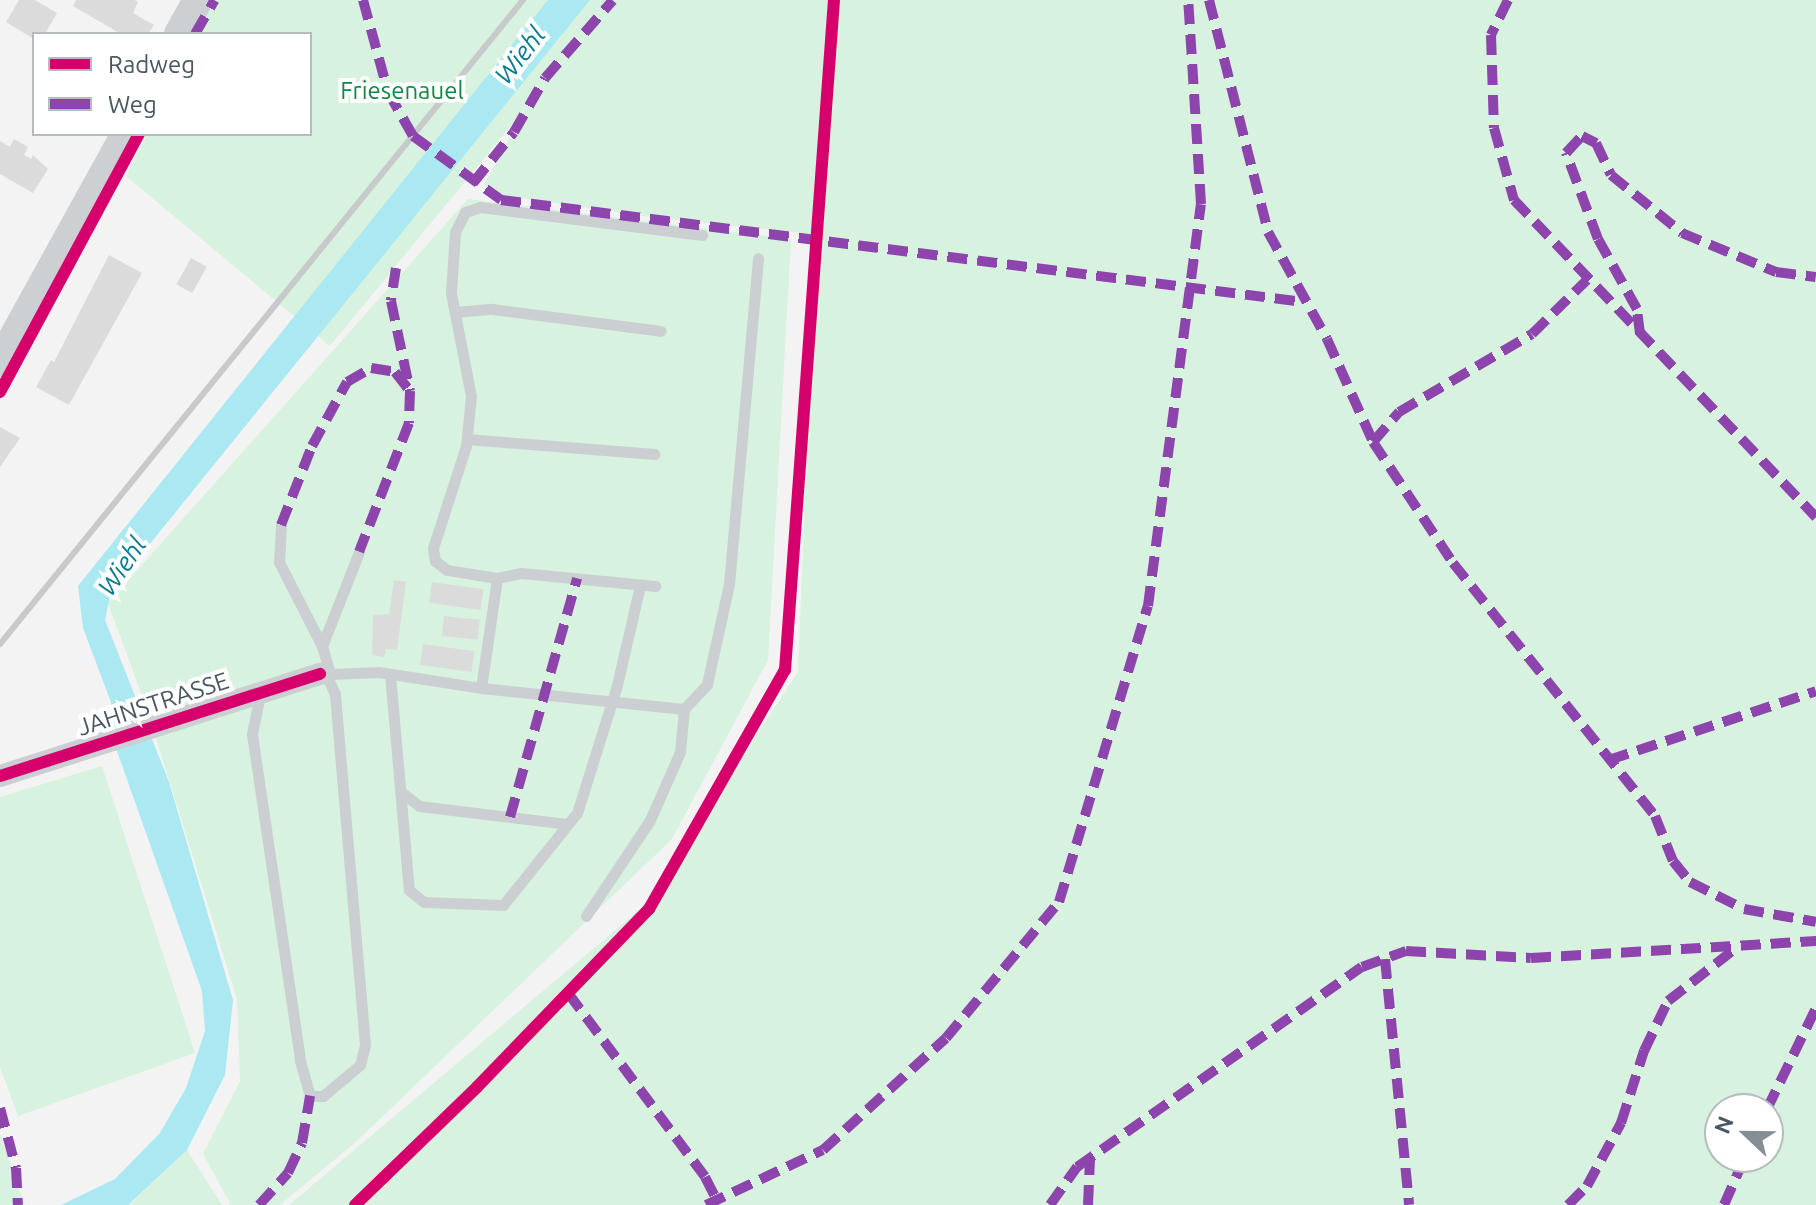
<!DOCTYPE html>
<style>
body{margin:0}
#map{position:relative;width:1816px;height:1205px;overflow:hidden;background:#f3f3f3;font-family:Ubuntu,sans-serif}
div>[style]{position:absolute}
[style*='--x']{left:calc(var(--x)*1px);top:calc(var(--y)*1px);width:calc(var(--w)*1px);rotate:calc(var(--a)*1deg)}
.green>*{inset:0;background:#d7f2df}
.water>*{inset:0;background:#aae8f2}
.building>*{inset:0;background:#dbdbdc;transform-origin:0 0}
.lane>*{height:11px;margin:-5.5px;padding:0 5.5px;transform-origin:5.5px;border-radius:5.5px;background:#cccfd2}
.street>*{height:22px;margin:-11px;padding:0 11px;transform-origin:11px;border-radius:11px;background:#cccfd2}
.secondary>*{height:30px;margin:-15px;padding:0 15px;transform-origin:15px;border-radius:15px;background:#cdd0d3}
.rail>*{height:6px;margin:-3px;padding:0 3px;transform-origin:3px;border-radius:3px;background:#c8c9cb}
.quiet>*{height:10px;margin-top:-5px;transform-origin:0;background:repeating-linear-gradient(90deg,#8e44ad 0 20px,transparent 0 30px)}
.cycleway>*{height:12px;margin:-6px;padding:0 6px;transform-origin:6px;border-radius:6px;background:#d6006c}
span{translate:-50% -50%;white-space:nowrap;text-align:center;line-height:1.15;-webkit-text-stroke:8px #fff;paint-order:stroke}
.park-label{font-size:24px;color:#138844}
.street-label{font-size:24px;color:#485761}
.water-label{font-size:26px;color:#087c8e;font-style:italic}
.legend{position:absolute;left:32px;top:32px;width:280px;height:104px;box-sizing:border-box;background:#fff;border:2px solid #b6bcc0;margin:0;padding:10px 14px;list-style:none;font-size:24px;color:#485761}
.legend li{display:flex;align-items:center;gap:16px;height:40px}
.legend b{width:40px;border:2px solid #b6bcc0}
.north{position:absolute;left:1704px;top:1093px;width:80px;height:80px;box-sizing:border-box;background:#fff;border:2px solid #b6bcc0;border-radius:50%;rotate:292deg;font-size:22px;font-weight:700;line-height:32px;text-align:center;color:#485761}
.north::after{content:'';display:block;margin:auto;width:28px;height:36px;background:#848e94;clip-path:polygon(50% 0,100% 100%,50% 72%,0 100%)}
</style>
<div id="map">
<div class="green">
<div style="clip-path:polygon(evenodd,212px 0,1816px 0,1816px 1205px,289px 1205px,644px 906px,798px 672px,819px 141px,812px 234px,658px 218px,493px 194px,484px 185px,527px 106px,330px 346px,126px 176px,147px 134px,310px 134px,310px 34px,195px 34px,212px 0,1720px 1109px,1768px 1109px,1768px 1157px,1720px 1157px,1720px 1109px)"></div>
<div style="clip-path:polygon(468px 199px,791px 239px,768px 660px,672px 839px,357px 1141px,280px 1205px,231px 1205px,203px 1154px,240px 1081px,237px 999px,148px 712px,108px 603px)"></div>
<div style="clip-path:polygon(102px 766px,195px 1053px,18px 1116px,0 1067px,0 797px)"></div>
<div style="clip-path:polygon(0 1135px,25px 1205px,0 1205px)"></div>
<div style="clip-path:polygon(187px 1150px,222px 1205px,128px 1205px,131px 1203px)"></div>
</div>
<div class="water">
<div style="clip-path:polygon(548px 0,590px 0,111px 592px,105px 620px,169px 782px,233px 1000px,225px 1075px,187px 1150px,128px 1205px,61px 1205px,115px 1179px,160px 1133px,186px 1088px,205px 1031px,202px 991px,112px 737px,111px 702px,83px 628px,78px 586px)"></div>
</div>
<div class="building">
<div style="clip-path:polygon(19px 0,35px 0,57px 13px,45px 34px,34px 34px,34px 39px,6px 22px)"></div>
<div style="clip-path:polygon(76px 0,135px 0,138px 2px,133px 13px,154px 25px,148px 34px,121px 34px,73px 6px)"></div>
<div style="clip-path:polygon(14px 139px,28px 147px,24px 155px,31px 159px,33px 155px,48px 169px,33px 193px,0 174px,0 141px,10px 147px)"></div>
<div style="clip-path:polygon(109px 255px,142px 273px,69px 405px,36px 387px,51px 360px,54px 362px)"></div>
<div style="left:191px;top:258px;width:18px;height:30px;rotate:29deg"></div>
<div style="clip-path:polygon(0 427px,20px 438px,0 467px)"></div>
<div style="clip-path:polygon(394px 580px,406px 582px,397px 650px,386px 649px,384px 657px,372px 655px,373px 615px,389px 614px)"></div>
<div style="left:432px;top:582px;width:52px;height:21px;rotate:8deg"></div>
<div style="left:444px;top:616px;width:36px;height:20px;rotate:6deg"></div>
<div style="left:423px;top:644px;width:52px;height:21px;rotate:8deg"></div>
</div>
<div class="lane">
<div style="--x:455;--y:312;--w:37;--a:-5"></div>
<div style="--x:492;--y:309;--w:170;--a:7.4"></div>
<div style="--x:467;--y:439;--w:188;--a:4.6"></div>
<div style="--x:281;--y:525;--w:37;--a:93"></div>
<div style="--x:279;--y:562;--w:94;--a:62.9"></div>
<div style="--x:322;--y:646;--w:29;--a:74"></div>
<div style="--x:330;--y:674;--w:49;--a:-2.3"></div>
<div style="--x:379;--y:672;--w:103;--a:8.9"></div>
<div style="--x:481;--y:688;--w:111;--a:-81.7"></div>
<div style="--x:497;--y:578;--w:51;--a:-170.9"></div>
<div style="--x:447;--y:570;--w:15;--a:-143"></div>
<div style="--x:435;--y:561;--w:13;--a:-99"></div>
<div style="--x:433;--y:548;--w:107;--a:-72.1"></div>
<div style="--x:466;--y:446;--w:50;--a:-84.3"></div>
<div style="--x:471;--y:396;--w:105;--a:-101"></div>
<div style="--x:451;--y:293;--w:61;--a:-86.2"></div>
<div style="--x:455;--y:232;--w:22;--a:-63"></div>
<div style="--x:465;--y:212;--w:16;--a:-18"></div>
<div style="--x:480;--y:207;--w:224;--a:7.2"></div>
<div style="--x:497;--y:578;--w:25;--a:-12"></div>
<div style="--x:521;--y:573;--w:135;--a:5.5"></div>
<div style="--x:322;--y:646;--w:101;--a:-68.5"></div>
<div style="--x:390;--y:674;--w:217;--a:85"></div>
<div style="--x:409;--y:890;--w:19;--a:39"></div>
<div style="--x:424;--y:902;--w:79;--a:2.2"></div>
<div style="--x:503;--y:905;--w:118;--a:-51.2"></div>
<div style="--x:577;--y:813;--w:134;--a:-72.6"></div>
<div style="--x:617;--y:685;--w:103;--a:-77"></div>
<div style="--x:481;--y:688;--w:204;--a:5.9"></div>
<div style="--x:684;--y:709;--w:34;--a:-47"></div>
<div style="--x:707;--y:684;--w:102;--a:-77.6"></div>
<div style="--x:729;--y:584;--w:327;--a:-84.9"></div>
<div style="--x:260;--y:694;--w:41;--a:101.3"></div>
<div style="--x:252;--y:734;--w:331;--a:81.6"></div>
<div style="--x:300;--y:1061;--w:36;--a:74"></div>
<div style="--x:310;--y:1096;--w:13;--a:0"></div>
<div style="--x:323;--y:1096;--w:48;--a:-40"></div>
<div style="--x:360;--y:1065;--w:21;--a:-76"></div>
<div style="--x:365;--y:1045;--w:352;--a:-94.9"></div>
<div style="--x:335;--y:694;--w:22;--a:-114"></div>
<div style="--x:400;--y:791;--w:24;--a:38"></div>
<div style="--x:419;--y:806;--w:149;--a:6.9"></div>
<div style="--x:586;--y:916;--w:115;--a:-56.3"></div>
<div style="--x:650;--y:820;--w:74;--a:-66.2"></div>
<div style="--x:680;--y:752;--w:43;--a:-84.7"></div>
</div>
<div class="street">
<div style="--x:0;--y:776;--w:336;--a:-17.7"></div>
</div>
<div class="secondary">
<div style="--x:179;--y:34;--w:39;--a:-61"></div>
<div style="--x:0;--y:362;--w:260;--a:-61.1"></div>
</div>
<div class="rail">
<div style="--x:0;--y:644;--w:830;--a:-50.92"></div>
</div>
<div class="quiet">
<div style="--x:363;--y:0;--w:95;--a:74.8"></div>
<div style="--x:388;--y:92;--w:51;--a:60.4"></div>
<div style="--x:413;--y:136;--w:109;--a:36"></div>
<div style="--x:501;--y:200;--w:809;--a:7.24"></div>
<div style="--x:1209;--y:0;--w:239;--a:75.7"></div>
<div style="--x:1268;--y:232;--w:122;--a:61.1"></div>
<div style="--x:1327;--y:339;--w:113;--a:65.9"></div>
<div style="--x:1373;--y:442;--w:145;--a:56.5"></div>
<div style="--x:1453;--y:563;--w:324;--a:51.4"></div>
<div style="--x:1655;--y:816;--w:48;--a:68.2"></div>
<div style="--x:1673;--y:861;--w:27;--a:51"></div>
<div style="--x:1690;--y:882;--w:60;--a:26.6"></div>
<div style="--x:1744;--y:909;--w:73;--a:10.2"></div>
<div style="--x:1508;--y:0;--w:39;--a:116"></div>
<div style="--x:1491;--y:35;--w:93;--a:88.2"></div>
<div style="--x:1494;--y:128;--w:75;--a:74.5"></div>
<div style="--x:1514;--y:200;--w:438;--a:46.4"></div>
<div style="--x:195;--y:34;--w:39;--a:-60"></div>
<div style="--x:473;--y:183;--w:65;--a:-51.2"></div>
<div style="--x:514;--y:132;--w:62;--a:-60.1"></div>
<div style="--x:545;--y:78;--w:103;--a:-48.9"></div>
<div style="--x:396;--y:268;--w:33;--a:99"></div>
<div style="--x:391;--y:301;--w:92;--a:78.1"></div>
<div style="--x:1640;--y:334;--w:25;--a:-97"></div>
<div style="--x:1637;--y:309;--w:80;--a:-119.1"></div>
<div style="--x:1598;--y:239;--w:92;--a:-110.4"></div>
<div style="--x:1566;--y:153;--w:23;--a:-47"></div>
<div style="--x:1582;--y:136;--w:16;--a:27"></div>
<div style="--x:1596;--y:143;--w:35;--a:65"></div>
<div style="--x:1611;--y:175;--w:92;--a:39.2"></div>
<div style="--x:1682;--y:233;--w:102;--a:22.5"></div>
<div style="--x:1776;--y:272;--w:40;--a:7.1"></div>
<div style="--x:1373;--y:442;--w:40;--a:-49"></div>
<div style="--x:1399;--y:412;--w:154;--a:-30.4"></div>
<div style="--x:1532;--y:334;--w:77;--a:-44.5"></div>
<div style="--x:281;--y:525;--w:85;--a:-68.6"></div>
<div style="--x:312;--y:446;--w:73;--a:-61.3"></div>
<div style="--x:347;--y:382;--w:28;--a:-30"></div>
<div style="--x:371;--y:368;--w:24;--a:9"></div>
<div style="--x:395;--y:372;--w:24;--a:52"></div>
<div style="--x:410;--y:391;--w:32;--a:92"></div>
<div style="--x:409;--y:423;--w:138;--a:111.2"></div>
<div style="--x:1609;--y:760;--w:218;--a:-18.4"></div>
<div style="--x:510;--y:817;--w:248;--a:-74.3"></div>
<div style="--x:1385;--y:959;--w:247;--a:84.4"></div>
<div style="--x:568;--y:993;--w:229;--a:53.3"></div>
<div style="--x:705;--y:1177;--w:25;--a:63"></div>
<div style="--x:0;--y:1108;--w:62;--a:75.1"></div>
<div style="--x:16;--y:1168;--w:37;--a:87"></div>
<div style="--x:1767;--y:1109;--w:112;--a:-64.1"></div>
<div style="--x:259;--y:1205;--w:43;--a:-47.8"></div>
<div style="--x:288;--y:1173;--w:33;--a:-65"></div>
<div style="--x:302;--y:1143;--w:48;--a:-80.3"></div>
<div style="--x:706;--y:1205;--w:129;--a:-25.2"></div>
<div style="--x:823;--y:1150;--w:166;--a:-42.3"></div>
<div style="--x:946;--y:1038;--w:177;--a:-50.3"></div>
<div style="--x:1059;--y:902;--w:309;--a:-73.3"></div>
<div style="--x:1148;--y:606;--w:405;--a:-82.5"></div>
<div style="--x:1201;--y:204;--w:204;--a:-93.6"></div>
<div style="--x:1050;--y:1205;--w:47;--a:-54.6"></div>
<div style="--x:1077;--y:1167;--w:348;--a:-35.1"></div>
<div style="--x:1362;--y:967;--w:47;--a:-20"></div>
<div style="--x:1406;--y:951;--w:125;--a:3.2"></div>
<div style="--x:1531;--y:958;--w:286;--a:-3.4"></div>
<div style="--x:1088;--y:1205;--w:46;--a:-87.5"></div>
<div style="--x:1568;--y:1205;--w:27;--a:-45"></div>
<div style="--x:1587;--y:1186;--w:72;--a:-61.6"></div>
<div style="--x:1621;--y:1123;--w:76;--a:-72.3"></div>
<div style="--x:1644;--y:1051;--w:55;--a:-64.4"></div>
<div style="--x:1668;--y:1001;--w:86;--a:-37.9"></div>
<div style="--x:1724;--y:1205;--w:52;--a:-66.4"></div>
</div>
<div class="cycleway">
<div style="--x:0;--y:392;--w:293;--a:-61.7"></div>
<div style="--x:0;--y:776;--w:336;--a:-17.7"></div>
<div style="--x:355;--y:1205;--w:170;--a:-44"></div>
<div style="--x:477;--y:1087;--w:248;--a:-46"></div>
<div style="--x:649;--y:909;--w:275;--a:-60.4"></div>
<div style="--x:785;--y:670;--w:672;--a:-85.82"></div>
</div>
<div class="park-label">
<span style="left:402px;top:91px">Friesenauel</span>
</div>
<div class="street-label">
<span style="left:153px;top:704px;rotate:-18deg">JAHNSTRASSE</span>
</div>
<div class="water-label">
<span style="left:520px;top:55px;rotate:-52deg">Wiehl</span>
<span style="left:122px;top:566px;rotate:-56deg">Wiehl</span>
</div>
<ul class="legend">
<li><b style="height:10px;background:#d6006c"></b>Radweg</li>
<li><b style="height:10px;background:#8e44ad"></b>Weg</li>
</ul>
<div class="north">N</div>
</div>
